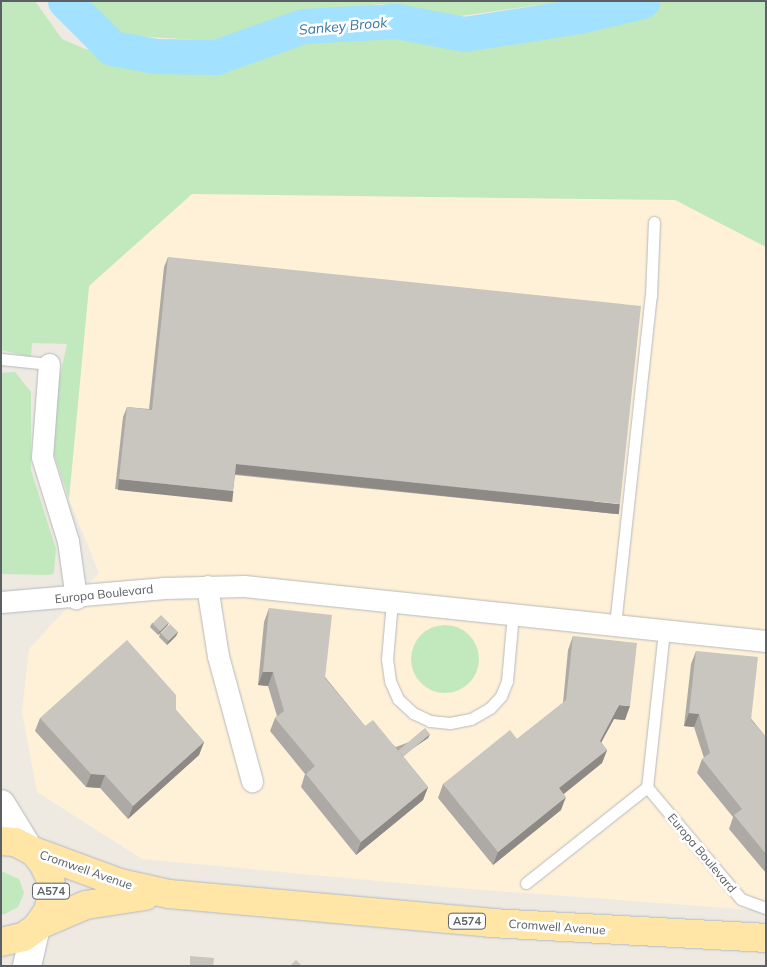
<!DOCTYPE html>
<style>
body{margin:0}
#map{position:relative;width:767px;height:967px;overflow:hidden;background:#eeeae2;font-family:Mulish,sans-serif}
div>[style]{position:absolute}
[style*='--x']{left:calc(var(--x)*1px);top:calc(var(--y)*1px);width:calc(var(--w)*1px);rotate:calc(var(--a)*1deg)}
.commercial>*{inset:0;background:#fff1d7}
.green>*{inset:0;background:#c2e8bd}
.round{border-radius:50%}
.river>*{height:35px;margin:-17.5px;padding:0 17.5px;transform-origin:17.5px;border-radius:17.5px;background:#a2e1ff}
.roads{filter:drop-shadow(0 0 1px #b5b9be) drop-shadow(0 0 1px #b5b9be)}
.lane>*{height:11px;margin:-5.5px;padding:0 5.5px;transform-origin:5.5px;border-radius:5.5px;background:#fff}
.street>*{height:21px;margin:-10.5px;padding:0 10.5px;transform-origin:10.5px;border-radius:10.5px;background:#fff}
.secondary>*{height:28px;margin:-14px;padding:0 14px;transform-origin:14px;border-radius:14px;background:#fff}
.primary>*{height:28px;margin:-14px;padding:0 14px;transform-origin:14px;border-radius:14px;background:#ffe6a7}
.wall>*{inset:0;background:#ada9a4}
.shaded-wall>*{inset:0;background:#8d8a86;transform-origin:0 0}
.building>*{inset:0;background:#c9c5bf;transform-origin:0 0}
span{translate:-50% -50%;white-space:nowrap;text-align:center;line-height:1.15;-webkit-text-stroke:5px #fff;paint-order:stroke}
.shield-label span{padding:1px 4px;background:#fff;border:1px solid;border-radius:4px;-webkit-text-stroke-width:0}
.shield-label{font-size:11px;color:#5b6064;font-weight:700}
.street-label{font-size:12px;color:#5b6064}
.water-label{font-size:14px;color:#3478a5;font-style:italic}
.frame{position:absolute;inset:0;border:2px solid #5b6064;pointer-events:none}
</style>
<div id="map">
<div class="commercial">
<div style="clip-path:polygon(190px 190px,675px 194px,766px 246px,766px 911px,444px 887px,142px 859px,37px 792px,22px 712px,29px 649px,99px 573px,69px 499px,89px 286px)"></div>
</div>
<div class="green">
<div style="clip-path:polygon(evenodd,1px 1px,35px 1px,62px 39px,85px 49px,154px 60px,247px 53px,310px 39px,322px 9px,303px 11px,215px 41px,117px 35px,88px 1px,766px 1px,766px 247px,675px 200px,192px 194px,89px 286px,69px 499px,54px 455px,54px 402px,67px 344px,32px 343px,31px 357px,1px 350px,1px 1px,381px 4px,460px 16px,545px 4px,465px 22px,413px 16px,406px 35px,384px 32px,372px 5px,381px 4px)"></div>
<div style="clip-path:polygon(15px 372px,31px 392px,31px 470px,56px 549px,54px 573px,50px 575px,1px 574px,1px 373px)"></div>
<div class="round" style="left:411px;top:625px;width:68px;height:68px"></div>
<div style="clip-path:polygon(1px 871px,19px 879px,24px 893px,18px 907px,5px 914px,1px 914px)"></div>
</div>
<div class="river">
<div style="--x:65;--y:1;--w:66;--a:45"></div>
<div style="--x:112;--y:48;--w:44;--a:10.5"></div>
<div style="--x:155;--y:56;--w:61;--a:0.9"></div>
<div style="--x:216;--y:57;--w:92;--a:-19.6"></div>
<div style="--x:303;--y:26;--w:93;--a:-3.1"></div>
<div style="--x:396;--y:21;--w:69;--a:10.8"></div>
<div style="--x:464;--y:34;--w:116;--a:-8.9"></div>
<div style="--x:579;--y:16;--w:65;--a:-13.4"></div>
</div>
<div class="roads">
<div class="lane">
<div style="--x:1;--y:359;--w:48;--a:5.9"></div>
<div style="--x:392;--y:601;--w:58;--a:94.9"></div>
<div style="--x:387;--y:659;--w:22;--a:82"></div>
<div style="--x:390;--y:681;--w:20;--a:66"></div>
<div style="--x:398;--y:699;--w:21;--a:43"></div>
<div style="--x:413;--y:713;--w:19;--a:25"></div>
<div style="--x:430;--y:721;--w:20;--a:6"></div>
<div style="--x:450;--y:723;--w:21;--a:-11"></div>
<div style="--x:471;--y:719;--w:22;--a:-30"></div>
<div style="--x:490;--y:708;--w:16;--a:-47"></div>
<div style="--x:501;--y:696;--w:16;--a:-68"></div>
<div style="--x:507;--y:681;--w:67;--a:-84.9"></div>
<div style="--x:615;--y:625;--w:331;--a:-83.8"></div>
<div style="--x:651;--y:296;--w:74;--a:-87.7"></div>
<div style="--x:664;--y:631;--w:157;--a:96.2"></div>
<div style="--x:647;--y:787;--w:146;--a:50"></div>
<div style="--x:741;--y:899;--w:27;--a:20"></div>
<div style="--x:526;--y:883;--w:154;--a:-38.4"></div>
</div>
<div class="street">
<div style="--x:49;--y:364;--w:93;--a:94.3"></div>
<div style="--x:42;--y:457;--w:88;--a:72.8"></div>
<div style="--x:68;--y:541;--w:58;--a:82"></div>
<div style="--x:207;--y:586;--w:71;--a:81.1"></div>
<div style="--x:218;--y:656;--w:130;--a:74.8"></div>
<div style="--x:1;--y:602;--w:164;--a:-4.9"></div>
<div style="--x:164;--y:588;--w:80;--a:-1.4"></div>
<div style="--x:244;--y:586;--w:525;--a:6.01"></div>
</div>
<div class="secondary">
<div style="--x:1;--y:804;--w:52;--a:58.5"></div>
<div style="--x:27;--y:966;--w:39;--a:-77"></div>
</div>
<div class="primary">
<div style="--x:1;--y:841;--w:14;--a:4"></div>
<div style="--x:15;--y:842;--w:20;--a:27"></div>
<div style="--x:33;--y:851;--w:16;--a:50"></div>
<div style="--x:43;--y:863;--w:17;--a:65"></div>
<div style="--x:50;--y:878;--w:17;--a:83"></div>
<div style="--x:52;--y:895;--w:16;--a:104"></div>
<div style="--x:48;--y:911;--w:21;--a:125"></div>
<div style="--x:36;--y:928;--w:16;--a:145"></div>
<div style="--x:23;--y:937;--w:23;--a:167"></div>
<div style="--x:33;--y:851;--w:93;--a:20.2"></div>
<div style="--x:120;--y:883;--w:50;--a:12.7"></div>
<div style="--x:169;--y:894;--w:323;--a:5.1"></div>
<div style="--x:491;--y:923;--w:275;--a:3.1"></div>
<div style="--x:39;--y:925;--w:51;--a:-23.1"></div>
<div style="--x:86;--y:905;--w:60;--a:-8.7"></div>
</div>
</div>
<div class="wall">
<div style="clip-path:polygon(168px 257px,616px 514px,235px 475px,233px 491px,230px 501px,115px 489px,123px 417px,127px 407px,149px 409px,164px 267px)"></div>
<div style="clip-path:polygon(269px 608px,365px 726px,396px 747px,430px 734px,428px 738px,402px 755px,428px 787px,423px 800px,356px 855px,301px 787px,305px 774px,270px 731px,275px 718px,277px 716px,268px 686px,258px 685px,264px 622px)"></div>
<div style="clip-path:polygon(152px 623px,169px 623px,167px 626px,158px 635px,150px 627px)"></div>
<div style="clip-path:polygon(178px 632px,176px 636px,167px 645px,159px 637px,160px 633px)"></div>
<div style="clip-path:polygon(573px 636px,625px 720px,614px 719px,601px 742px,607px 750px,602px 763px,563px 794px,561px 810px,493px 865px,438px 798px,443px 784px,517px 739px,563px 703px,568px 650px)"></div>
<div style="clip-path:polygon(696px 651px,766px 737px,766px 873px,729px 829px,733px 817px,697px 773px,702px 759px,704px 758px,694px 727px,684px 726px,691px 664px)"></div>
<div style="clip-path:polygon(176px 710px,204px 742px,199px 755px,128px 819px,100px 788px,86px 787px,35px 731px,40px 718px)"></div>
</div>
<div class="shaded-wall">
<div style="left:236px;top:464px;width:386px;height:10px;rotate:6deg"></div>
<div style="left:119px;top:479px;width:115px;height:11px;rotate:6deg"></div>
<div style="clip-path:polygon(169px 623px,167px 626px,158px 635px,159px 632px)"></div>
<div style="clip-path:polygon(178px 632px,176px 636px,167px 645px,168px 641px)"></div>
<div style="clip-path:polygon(263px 672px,273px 672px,268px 686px,258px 685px)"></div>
<div style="clip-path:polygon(619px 705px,630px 706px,625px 720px,614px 719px,595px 754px,600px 741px)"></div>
<div style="clip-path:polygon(689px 713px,699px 714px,694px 727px,684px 726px)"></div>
<div style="clip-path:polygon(430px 734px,428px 738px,396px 760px,397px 756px)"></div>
<div style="clip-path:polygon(204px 742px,199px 755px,128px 819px,133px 806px)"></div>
<div style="clip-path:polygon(607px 750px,602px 763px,554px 802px,559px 788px)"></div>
<div style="clip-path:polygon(91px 774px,105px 775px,100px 788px,86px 787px)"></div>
<div style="clip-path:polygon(428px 787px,423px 800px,356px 855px,361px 842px)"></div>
<div style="clip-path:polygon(566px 797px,561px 810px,493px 865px,498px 852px)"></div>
</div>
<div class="building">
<div style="clip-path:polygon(168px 257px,641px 306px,620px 504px,236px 464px,233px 491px,119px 479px,127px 407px,152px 410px)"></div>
<div style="clip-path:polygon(269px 608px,332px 615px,325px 678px,365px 726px,373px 720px,428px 787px,361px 842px,306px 774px,315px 766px,275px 718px,284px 711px,273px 672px,263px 672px)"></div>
<div style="left:161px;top:615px;width:11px;height:12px;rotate:45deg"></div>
<div style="left:170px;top:624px;width:11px;height:13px;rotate:45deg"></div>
<div style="clip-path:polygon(573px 636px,637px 643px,630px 706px,619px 705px,600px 741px,607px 750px,559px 788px,566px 797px,498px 852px,443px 784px,510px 730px,517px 739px,566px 700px)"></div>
<div style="clip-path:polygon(127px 640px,176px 695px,176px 710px,204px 742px,133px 806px,105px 775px,91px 774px,40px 718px)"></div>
<div style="clip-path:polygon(696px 651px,758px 657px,751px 720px,766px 737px,766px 854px,734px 815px,742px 809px,702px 759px,710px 753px,699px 714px,689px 713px)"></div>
<div style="left:425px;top:728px;width:8px;height:35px;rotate:50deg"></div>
<div style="clip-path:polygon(190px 956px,214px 958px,213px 966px,190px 966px)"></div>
<div style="clip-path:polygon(296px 960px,302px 966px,290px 966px)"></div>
</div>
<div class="shield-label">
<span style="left:51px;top:891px">A574</span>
<span style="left:467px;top:921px">A574</span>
</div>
<div class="street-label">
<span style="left:104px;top:594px;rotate:-6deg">Europa Boulevard</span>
<span style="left:702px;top:853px;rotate:50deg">Europa Boulevard</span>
<span style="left:86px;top:870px;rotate:19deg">Cromwell Avenue</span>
<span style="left:557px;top:927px;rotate:4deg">Cromwell Avenue</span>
</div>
<div class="water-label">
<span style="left:343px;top:26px;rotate:-5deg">Sankey Brook</span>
</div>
<div class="frame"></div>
</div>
